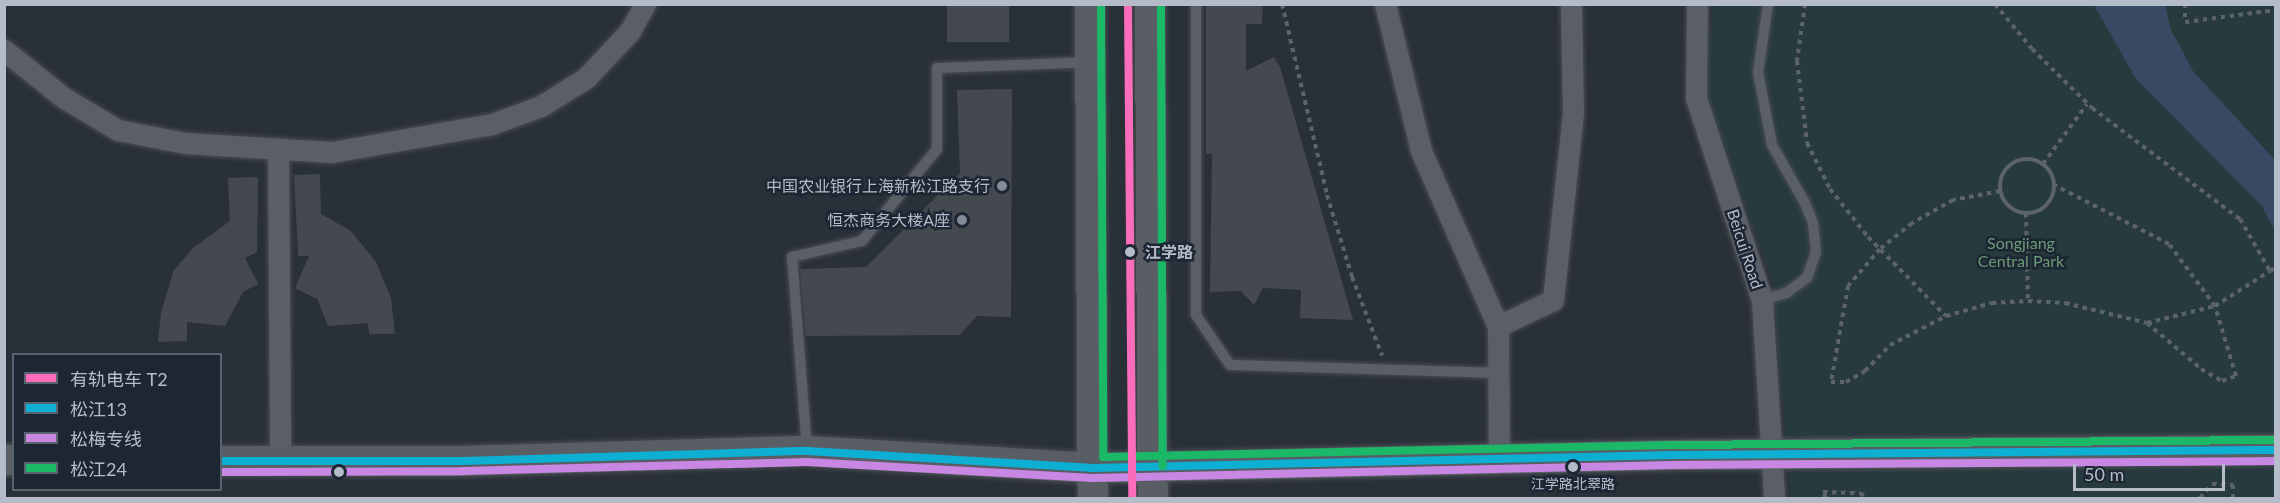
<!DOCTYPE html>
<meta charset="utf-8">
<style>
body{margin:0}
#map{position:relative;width:2280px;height:503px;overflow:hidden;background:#2a3038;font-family:Lato,"Noto Sans SC",sans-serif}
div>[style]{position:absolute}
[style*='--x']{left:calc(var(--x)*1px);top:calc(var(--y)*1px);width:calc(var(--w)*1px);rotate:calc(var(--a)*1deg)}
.green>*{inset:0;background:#273a3e}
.water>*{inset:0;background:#384963}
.building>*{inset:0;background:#444950;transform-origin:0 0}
.path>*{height:4px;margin-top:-2px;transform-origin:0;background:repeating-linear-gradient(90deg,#5d636a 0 4.5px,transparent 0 9px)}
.path>.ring{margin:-2px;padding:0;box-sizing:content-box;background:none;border:4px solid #5d636a;border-radius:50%}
.roads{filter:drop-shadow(0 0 2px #484c53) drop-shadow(0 0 2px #484c53)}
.lane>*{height:10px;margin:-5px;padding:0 5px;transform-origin:5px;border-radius:5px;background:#5a5e66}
.street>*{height:21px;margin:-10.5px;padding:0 10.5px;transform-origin:10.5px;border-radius:10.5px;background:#5a5e66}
.secondary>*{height:30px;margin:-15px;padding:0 15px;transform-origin:15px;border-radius:15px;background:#595d64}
.bus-1>*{height:8px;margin:-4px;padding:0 4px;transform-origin:4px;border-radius:4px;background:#0dafd3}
.bus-2>*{height:8px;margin:-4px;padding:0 4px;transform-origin:4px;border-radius:4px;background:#c787e3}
.bus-3>*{height:8px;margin:-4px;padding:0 4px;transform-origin:4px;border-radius:4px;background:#1ab867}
.tram-1>*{height:8px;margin:-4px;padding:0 4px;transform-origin:4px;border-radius:4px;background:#fb6dba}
.dots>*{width:16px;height:16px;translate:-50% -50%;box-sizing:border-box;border:3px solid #1d2633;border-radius:50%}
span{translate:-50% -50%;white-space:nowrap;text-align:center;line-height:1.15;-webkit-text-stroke:5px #1d2633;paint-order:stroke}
.bus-label{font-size:14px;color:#b4bcc9}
.poi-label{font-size:16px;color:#b4bcc9}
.right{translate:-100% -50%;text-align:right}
.park-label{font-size:16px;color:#6b9a76}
.street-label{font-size:16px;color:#b4bcc9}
.stop-label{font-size:16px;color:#b4bcc9;font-weight:700}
.left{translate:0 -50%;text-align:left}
.frame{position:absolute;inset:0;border:6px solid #b4bcc9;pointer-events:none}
.legend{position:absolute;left:12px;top:353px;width:210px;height:138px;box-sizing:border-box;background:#1d2633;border:2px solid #59626f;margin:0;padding:8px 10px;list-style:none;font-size:18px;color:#b4bcc9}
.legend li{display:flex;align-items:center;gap:12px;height:30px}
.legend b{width:30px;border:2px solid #59626f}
.scale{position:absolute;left:2073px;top:464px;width:152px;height:27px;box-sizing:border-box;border:3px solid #b4bcc9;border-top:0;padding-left:8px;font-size:18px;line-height:21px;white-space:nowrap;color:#b4bcc9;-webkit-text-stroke:4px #1d2633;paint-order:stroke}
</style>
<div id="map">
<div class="green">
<div style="clip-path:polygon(1713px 5px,2275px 5px,2275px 498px,1791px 498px,1773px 284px,1707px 94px)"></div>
</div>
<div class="water">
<div style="clip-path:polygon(2094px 5px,2165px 5px,2171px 30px,2193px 71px,2275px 160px,2275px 231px,2262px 206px,2136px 79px)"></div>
</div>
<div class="building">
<div style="left:947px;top:4px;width:62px;height:38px"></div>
<div style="clip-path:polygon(1206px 4px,1263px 4px,1262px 24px,1246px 24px,1246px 71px,1274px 57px,1280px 67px,1353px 320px,1300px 318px,1301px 290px,1263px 288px,1254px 305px,1241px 291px,1210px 292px,1212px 154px,1206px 154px)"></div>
<div style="clip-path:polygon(1012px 89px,1011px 317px,977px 316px,960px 335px,806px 336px,800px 269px,866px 267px,960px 173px,957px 90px)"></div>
<div style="clip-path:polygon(320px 174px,321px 214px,351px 231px,376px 262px,391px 298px,395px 334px,369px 334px,368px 323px,328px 326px,317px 299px,295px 288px,309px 256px,298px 256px,294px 175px)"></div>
<div style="clip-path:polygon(258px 177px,257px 252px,245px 258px,258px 284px,243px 292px,225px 326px,187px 322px,187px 341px,158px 342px,161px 312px,174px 270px,193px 248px,230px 221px,228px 178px)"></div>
</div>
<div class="path">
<div style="--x:1282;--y:4;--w:196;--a:76.7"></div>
<div style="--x:1327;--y:195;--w:86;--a:73"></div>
<div style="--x:1352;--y:277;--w:84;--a:69"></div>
<div style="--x:1805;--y:4;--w:58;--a:98"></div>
<div style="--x:1797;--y:61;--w:83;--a:83"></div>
<div style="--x:1807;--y:143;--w:51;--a:63.4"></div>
<div style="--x:1830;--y:189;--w:61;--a:51.6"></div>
<div style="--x:1868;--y:237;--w:111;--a:45.4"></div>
<div style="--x:1995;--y:4;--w:58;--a:50.6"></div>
<div style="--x:2032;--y:49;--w:84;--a:44.5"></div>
<div style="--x:2092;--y:108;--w:185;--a:36.9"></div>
<div style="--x:2240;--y:219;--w:60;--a:60"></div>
<div style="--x:2270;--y:271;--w:7;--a:-34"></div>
<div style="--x:2185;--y:4;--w:18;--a:90"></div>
<div style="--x:2185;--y:22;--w:92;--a:-7.5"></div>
<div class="ring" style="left:2000px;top:159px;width:50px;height:50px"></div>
<div style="--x:2043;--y:164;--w:74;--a:-53.7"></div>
<div style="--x:2000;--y:191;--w:48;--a:169.2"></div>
<div style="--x:1953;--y:200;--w:47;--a:150.7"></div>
<div style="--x:1912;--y:223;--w:41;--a:140.9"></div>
<div style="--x:1880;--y:249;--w:49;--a:130.9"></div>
<div style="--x:1848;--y:286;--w:97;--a:100"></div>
<div style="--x:1831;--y:382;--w:15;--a:0"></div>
<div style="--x:1846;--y:382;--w:22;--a:-30"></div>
<div style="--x:1865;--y:371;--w:36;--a:-46"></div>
<div style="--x:1890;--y:345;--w:63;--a:-27.4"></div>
<div style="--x:1946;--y:316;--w:48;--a:-15.8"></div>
<div style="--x:1992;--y:303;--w:36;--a:-3"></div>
<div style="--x:2028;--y:301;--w:37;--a:3"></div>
<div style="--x:2065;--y:303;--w:84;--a:13.7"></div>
<div style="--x:2147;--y:323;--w:71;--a:40.4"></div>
<div style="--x:2201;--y:369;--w:24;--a:30"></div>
<div style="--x:2222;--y:381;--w:15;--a:-20"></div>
<div style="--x:2236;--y:376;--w:73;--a:-106.7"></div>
<div style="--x:2215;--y:306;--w:77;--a:-126.6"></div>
<div style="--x:2169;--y:244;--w:129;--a:-152.8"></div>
<div style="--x:2026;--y:213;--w:88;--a:88.7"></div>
<div style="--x:2147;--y:323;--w:70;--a:-14"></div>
<div style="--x:2215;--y:306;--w:65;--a:-32.5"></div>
<div style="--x:1826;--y:498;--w:7;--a:-117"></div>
<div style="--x:1823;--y:492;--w:37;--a:2"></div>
<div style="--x:1860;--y:493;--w:8;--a:40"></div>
<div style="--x:2200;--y:498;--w:18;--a:-49"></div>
<div style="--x:2212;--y:484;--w:21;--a:3"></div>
<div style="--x:2233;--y:485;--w:13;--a:90"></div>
</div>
<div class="roads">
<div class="lane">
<div style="--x:1196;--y:4;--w:311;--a:90"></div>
<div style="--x:1196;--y:315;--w:60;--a:55.8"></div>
<div style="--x:1230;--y:365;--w:266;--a:1.7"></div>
<div style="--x:1762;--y:300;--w:25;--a:-16"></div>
<div style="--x:1786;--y:293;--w:26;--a:-36"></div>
<div style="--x:1807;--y:278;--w:28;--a:-71"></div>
<div style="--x:1816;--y:252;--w:29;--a:-96"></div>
<div style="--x:1813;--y:223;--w:22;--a:-112"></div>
<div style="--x:1805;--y:203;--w:67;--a:-119.6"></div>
<div style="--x:1772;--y:145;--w:74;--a:-100.9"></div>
<div style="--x:1758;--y:72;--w:69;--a:-81.6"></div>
<div style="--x:807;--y:450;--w:194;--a:-94.4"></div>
<div style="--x:792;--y:257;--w:72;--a:-12.9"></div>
<div style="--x:862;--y:241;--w:119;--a:-50.8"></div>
<div style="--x:937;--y:149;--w:81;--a:-90"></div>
<div style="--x:937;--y:68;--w:153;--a:-2.2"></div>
</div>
<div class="street">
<div style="--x:1385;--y:4;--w:151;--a:76.2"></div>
<div style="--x:1421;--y:151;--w:191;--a:66.3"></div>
<div style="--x:1498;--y:326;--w:132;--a:89.6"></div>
<div style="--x:1697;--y:4;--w:94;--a:90.6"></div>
<div style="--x:1696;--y:98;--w:213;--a:71.9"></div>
<div style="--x:1762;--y:300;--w:198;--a:86.5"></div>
<div style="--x:4;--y:50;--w:77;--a:38.7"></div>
<div style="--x:64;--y:98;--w:63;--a:30.7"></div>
<div style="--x:118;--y:130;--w:68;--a:11"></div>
<div style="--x:185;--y:143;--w:147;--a:3.5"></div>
<div style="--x:332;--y:152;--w:162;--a:-9.9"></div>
<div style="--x:492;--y:124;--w:52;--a:-20.2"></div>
<div style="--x:541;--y:106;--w:53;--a:-31.9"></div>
<div style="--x:586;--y:78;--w:64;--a:-46.9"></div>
<div style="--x:630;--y:31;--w:31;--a:-61"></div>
<div style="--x:278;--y:149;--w:312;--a:89.6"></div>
<div style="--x:1498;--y:326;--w:61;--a:-25.3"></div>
<div style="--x:1553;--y:300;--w:189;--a:-83.9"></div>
<div style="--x:1573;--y:112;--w:108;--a:-91.1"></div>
</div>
<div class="secondary">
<div style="--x:1090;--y:4;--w:494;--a:89.7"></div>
<div style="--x:1150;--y:4;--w:494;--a:89.7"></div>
<div style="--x:4;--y:460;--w:10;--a:0"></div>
<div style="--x:220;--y:461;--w:243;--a:0"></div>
<div style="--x:463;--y:461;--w:344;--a:-1.7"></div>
<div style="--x:807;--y:451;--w:287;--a:3.4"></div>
<div style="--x:1093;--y:468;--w:580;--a:-1.28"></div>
<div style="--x:1673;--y:455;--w:603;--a:-0.48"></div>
</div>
</div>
<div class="bus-1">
<div style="--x:220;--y:461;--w:243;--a:0"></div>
<div style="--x:463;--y:461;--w:344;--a:-1.7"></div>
<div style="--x:807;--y:451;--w:287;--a:3.4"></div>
<div style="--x:1093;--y:468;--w:580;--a:-1.28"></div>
<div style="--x:1673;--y:455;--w:603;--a:-0.48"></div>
</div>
<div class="bus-2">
<div style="--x:220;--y:472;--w:243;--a:-0.2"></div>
<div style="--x:463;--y:471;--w:344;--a:-1.5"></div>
<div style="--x:807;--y:462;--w:286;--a:3.2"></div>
<div style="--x:1093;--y:478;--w:580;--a:-1.28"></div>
<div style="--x:1673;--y:465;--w:603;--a:-0.38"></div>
</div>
<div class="bus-3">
<div style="--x:1101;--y:4;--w:453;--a:89.7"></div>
<div style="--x:1103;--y:457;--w:570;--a:-1.21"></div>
<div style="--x:1673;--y:445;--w:603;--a:-0.48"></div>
<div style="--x:1161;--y:4;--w:462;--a:89.8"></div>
</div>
<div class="tram-1">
<div style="--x:1128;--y:4;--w:494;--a:89.5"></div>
</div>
<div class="dots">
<div style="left:1002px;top:186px;background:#848b96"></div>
<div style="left:962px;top:220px;background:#848b96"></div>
<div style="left:1130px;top:252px;background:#b4bcc9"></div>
<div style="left:1573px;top:467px;background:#b4bcc9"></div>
<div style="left:339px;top:472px;background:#b4bcc9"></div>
</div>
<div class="bus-label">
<span style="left:1573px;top:484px">江学路北翠路</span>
</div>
<div class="poi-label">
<span class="right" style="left:990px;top:186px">中国农业银行上海新松江路支行</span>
<span class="right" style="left:950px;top:220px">恒杰商务大楼A座</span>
</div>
<div class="park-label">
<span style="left:2021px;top:252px">Songjiang<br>Central Park</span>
</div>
<div class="street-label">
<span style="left:1745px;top:249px;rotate:72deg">Beicui Road</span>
</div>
<div class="stop-label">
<span class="left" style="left:1145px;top:252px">江学路</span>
</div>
<div class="frame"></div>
<ul class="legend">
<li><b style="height:8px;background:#fb6dba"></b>有轨电车 T2</li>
<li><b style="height:8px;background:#0dafd3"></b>松江13</li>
<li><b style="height:8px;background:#c787e3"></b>松梅专线</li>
<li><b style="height:8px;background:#1ab867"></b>松江24</li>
</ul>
<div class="scale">50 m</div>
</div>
